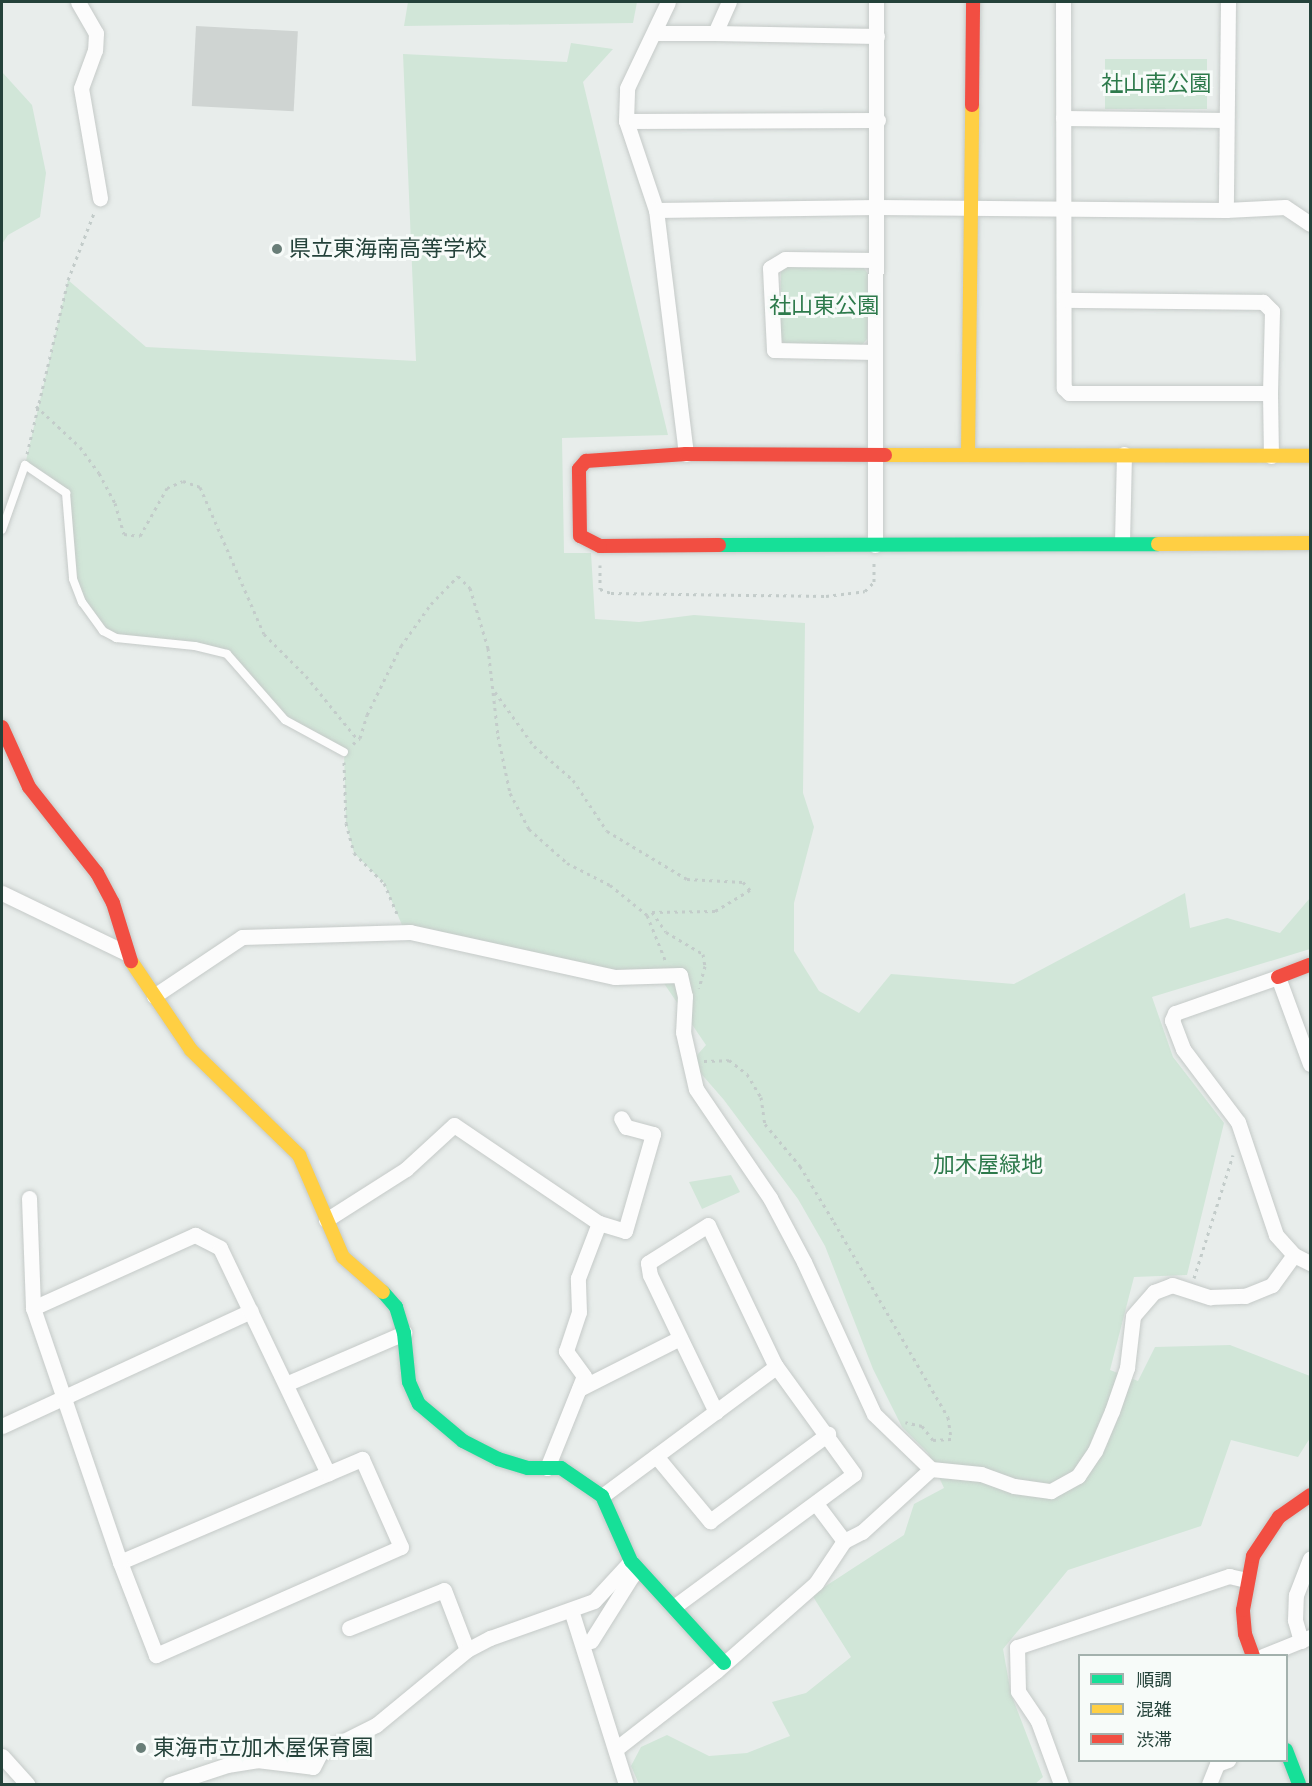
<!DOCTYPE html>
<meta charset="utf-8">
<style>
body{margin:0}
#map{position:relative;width:1312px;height:1786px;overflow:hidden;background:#e8edeb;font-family:"Titillium Web","Noto Sans JP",sans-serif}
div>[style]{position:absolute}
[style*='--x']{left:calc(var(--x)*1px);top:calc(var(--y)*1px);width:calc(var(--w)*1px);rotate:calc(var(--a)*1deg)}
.green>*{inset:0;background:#d1e6d8;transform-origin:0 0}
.building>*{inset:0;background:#cfd4d2;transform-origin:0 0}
.path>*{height:3px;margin-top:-1.5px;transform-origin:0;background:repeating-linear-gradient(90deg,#c3ccca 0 3px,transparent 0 7.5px)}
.roads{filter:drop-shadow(0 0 2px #c5cac8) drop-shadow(0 0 2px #c5cac8)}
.lane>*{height:8px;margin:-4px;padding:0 4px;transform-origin:4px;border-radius:4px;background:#fcfcfc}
.street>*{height:15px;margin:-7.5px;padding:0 7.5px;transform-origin:7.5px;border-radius:7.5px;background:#fcfcfc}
.fast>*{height:14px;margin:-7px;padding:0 7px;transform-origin:7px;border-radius:7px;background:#16e098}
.slow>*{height:14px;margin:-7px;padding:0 7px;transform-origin:7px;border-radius:7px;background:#ffcf43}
.jam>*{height:14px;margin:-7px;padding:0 7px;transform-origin:7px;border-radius:7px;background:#f24e42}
.dots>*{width:16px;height:16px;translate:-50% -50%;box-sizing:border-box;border:3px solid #f7fbf9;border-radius:50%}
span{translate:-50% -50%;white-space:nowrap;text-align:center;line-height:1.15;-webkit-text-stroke:6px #f7fbf9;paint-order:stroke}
.park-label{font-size:22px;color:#2d7a4b}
.poi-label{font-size:22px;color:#24423a}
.left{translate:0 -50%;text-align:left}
.frame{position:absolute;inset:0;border:3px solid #24423a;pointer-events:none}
.legend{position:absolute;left:1078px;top:1654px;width:210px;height:108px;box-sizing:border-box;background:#f7fbf9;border:2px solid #a3b1ad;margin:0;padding:8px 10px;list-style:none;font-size:18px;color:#24423a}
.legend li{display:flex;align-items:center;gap:12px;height:30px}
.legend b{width:30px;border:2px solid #a3b1ad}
</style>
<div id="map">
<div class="green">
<div style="clip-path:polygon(408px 2px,637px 2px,633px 23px,404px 26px)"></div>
<div style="clip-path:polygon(571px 43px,613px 49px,583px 82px,668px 435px,562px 438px,564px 553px,591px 553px,595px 619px,639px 622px,694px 615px,805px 623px,803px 793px,814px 827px,794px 903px,794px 951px,819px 991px,859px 1013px,891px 974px,1014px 984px,1185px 893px,1190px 928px,1227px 918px,1280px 933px,1310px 898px,1310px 949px,1152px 997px,1173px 1057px,1224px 1123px,1187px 1275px,1134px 1277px,1110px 1370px,1138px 1381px,1155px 1347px,1230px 1345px,1310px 1376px,1310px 1438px,1298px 1457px,1231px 1440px,1201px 1526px,1068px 1570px,1003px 1649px,1011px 1694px,1043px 1777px,1035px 1784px,639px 1784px,631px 1766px,641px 1747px,667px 1735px,709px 1756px,747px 1753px,790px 1736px,772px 1702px,806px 1693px,851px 1657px,812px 1595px,904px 1535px,914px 1504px,944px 1488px,928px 1453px,902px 1427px,873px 1369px,825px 1246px,798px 1199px,724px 1100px,691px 1062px,706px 1045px,661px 979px,405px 932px,384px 883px,354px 853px,346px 823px,344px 752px,285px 720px,227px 654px,130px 640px,103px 631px,73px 579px,66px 493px,25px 465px,68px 280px,146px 347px,416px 361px,403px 54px,567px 62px)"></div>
<div style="left:1105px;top:59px;width:102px;height:50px"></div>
<div style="clip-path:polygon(2px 72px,32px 105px,46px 173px,40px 217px,8px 235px,2px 244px)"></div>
<div style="clip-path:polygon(788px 266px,863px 267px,869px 275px,867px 339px,861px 346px,785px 344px,779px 337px,781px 272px)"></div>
<div style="clip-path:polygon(731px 1175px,740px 1192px,702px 1209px,689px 1182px)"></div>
</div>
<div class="building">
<div style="left:196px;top:26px;width:102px;height:80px;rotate:3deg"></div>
</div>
<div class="path">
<div style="--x:36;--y:406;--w:60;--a:43"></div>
<div style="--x:80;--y:447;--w:32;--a:54"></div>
<div style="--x:99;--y:473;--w:34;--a:62"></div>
<div style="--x:115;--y:503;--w:32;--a:74"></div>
<div style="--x:124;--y:534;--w:16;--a:7"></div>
<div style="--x:140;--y:536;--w:55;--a:-60.6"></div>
<div style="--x:167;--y:488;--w:17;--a:-24"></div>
<div style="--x:183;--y:481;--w:18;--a:19"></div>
<div style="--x:200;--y:487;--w:160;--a:66.5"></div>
<div style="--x:264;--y:634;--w:59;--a:45"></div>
<div style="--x:306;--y:676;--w:82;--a:50.9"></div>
<div style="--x:27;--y:454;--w:179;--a:-76.7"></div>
<div style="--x:68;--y:280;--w:72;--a:-68.8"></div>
<div style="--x:600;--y:565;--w:24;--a:90"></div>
<div style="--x:600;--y:589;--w:12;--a:20"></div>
<div style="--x:611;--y:593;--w:215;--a:0.8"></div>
<div style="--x:826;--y:596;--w:39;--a:-7"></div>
<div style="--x:865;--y:591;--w:13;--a:-45"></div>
<div style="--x:874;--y:582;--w:20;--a:-90"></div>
<div style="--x:495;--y:692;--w:67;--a:54.2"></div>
<div style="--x:534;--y:746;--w:52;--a:41.1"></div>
<div style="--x:573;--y:780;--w:61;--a:56.3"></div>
<div style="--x:607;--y:831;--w:93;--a:31"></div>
<div style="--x:687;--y:879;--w:56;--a:3.1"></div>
<div style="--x:743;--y:882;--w:11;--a:49"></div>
<div style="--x:750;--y:890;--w:41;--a:149"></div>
<div style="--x:715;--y:911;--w:63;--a:179.1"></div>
<div style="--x:652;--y:912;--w:24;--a:55"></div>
<div style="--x:666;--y:932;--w:43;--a:30.7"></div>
<div style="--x:703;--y:954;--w:12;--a:81"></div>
<div style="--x:705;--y:966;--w:23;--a:105"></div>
<div style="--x:353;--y:744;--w:9;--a:-41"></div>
<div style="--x:360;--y:738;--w:24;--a:-73"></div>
<div style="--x:367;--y:715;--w:77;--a:-63.8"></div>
<div style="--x:401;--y:646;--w:52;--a:-54.5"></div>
<div style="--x:431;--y:604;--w:39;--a:-46"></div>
<div style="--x:458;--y:576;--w:17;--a:45"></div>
<div style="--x:470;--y:588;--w:63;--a:73.3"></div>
<div style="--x:488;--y:648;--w:89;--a:83.5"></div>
<div style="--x:498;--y:736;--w:58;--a:78.1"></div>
<div style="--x:510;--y:793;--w:41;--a:62.2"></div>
<div style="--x:529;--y:829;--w:51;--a:41.8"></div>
<div style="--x:567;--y:863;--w:48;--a:27.1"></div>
<div style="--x:610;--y:885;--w:48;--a:39"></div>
<div style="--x:647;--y:915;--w:51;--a:68"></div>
<div style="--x:344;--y:762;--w:61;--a:88.1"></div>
<div style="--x:346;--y:823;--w:31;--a:75"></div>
<div style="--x:354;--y:853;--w:42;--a:45"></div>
<div style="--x:384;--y:883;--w:36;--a:67"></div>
<div style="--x:704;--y:1061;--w:25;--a:-2"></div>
<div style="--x:729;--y:1060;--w:23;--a:38"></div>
<div style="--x:747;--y:1074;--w:27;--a:59"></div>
<div style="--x:761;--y:1097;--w:27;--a:82"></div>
<div style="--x:765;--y:1124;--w:55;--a:50.2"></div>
<div style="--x:800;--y:1166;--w:66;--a:58.7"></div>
<div style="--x:834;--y:1222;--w:226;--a:59.7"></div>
<div style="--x:948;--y:1417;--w:22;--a:82"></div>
<div style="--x:951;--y:1439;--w:18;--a:177"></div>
<div style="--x:933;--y:1440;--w:18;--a:-128"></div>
<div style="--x:922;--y:1426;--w:17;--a:-167"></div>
<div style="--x:1194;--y:1278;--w:129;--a:-72.4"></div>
</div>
<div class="roads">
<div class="lane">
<div style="--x:2;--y:530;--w:69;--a:-70.5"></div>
<div style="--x:25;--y:465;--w:50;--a:34.3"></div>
<div style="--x:66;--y:493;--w:86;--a:85.3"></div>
<div style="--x:73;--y:579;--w:25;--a:69"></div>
<div style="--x:82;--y:602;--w:36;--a:54"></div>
<div style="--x:103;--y:631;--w:15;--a:28"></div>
<div style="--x:116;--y:638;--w:79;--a:5.8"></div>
<div style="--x:195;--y:646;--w:33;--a:14"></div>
<div style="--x:227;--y:654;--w:88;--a:48.7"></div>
<div style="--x:285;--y:720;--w:67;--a:28.5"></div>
</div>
<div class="street">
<div style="--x:78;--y:2;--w:36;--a:60"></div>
<div style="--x:96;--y:33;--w:17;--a:93"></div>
<div style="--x:95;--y:50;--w:40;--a:110.2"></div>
<div style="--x:81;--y:88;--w:112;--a:80.2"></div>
<div style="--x:1063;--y:2;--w:386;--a:89.9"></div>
<div style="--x:1064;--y:388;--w:7;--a:45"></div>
<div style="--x:1069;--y:393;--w:201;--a:0"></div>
<div style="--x:1270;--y:393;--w:82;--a:-88.6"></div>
<div style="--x:1272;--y:311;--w:13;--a:-135"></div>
<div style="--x:1263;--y:302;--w:198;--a:-179.4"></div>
<div style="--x:1228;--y:2;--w:208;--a:90.6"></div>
<div style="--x:1226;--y:210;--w:59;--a:-2.9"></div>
<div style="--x:1285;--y:207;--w:30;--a:34"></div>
<div style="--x:654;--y:33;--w:61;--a:0"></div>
<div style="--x:715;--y:33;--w:34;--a:-66"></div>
<div style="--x:715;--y:33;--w:162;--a:1.1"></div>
<div style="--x:1063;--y:118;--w:163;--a:0.7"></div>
<div style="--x:626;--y:121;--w:252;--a:-0.2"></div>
<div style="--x:656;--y:210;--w:94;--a:-108.6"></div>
<div style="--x:626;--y:121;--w:33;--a:-88"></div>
<div style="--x:627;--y:88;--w:95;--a:-64.5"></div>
<div style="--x:875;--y:352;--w:101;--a:-178.9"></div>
<div style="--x:774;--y:350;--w:82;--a:-92.8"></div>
<div style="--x:770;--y:268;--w:17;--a:-31"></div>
<div style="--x:785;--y:259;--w:91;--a:0.6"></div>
<div style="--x:1270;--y:393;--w:63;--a:89.1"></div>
<div style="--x:686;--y:454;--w:246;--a:-97"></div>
<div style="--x:656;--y:210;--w:221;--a:-0.8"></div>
<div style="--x:877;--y:207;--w:349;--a:0.5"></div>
<div style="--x:1122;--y:542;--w:88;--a:-88.7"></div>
<div style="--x:875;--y:545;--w:543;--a:-89.89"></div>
<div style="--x:2;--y:893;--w:138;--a:25.8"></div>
<div style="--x:154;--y:996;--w:106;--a:-33.8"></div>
<div style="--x:242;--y:937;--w:168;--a:-1.7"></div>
<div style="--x:410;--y:932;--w:210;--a:12.4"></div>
<div style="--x:615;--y:977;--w:65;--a:-1.8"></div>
<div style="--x:680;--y:975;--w:22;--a:77"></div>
<div style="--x:685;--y:996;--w:36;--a:93"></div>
<div style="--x:683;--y:1032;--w:58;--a:77.2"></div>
<div style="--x:696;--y:1089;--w:132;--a:55.8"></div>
<div style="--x:770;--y:1198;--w:72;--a:62"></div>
<div style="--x:804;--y:1262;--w:167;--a:65.3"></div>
<div style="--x:874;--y:1414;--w:79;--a:44"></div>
<div style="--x:1310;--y:1064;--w:93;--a:-110.2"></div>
<div style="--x:1278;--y:977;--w:109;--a:160.7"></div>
<div style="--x:1175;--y:1013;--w:8;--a:113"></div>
<div style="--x:1172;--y:1020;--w:31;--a:69"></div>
<div style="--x:1183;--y:1049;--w:91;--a:53"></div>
<div style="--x:1238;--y:1122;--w:119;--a:71.4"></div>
<div style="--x:1276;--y:1235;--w:27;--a:48"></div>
<div style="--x:1294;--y:1255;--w:18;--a:27"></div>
<div style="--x:29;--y:1198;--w:110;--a:87.9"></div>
<div style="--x:326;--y:1220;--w:95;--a:-32.5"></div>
<div style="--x:406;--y:1169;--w:65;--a:-42.5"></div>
<div style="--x:454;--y:1125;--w:175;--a:34.1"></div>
<div style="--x:599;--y:1223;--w:27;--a:17"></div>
<div style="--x:625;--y:1231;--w:101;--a:-73.9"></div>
<div style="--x:653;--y:1134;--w:28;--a:-165"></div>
<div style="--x:626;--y:1127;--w:10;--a:-119"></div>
<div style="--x:286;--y:1384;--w:129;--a:-23.4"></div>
<div style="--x:579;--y:1389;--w:113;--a:-26.8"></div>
<div style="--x:2;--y:1426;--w:274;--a:-24.8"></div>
<div style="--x:656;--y:1456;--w:85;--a:50.3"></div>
<div style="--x:710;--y:1521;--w:147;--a:-36.4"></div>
<div style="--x:362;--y:1459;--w:96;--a:66.1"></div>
<div style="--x:401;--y:1547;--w:268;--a:156.2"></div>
<div style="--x:156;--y:1655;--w:100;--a:-111.2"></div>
<div style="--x:120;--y:1562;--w:263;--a:-23.1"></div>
<div style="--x:547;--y:1468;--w:99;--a:-68.1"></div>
<div style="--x:584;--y:1376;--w:31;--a:-126"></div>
<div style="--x:566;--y:1351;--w:41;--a:-71.6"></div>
<div style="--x:579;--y:1312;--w:34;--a:-92"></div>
<div style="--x:578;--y:1278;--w:59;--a:-69.1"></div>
<div style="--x:602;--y:1496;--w:217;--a:-36.6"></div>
<div style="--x:817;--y:1505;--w:45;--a:53.1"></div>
<div style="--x:120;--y:1562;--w:268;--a:-108.9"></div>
<div style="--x:33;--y:1308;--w:178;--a:-24.3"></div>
<div style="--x:195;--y:1235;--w:28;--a:27"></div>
<div style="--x:220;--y:1248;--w:250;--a:64.4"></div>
<div style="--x:675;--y:1606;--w:222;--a:-36.4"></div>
<div style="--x:854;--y:1474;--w:135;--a:-125.9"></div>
<div style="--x:775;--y:1365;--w:155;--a:-115.6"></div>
<div style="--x:708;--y:1225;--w:71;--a:147.7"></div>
<div style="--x:648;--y:1263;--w:12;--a:81"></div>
<div style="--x:650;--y:1275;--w:152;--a:64.3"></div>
<div style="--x:571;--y:1610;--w:182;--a:72.5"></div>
<div style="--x:349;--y:1628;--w:102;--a:-21.8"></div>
<div style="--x:444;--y:1590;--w:64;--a:69"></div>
<div style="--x:591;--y:1641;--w:77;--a:-57.8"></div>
<div style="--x:632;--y:1576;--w:15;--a:-94"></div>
<div style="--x:1301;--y:1641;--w:22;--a:-106"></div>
<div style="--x:1295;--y:1620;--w:25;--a:-88"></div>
<div style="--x:1296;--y:1595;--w:39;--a:-69"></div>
<div style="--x:1263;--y:1656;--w:51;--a:-22"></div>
<div style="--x:617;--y:1748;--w:125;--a:-37.9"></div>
<div style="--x:716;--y:1671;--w:133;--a:-41.3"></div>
<div style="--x:816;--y:1583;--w:50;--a:-56.3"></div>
<div style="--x:844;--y:1541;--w:20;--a:-27"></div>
<div style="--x:862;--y:1532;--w:93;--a:-42.4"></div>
<div style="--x:931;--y:1469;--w:50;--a:5.7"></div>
<div style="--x:981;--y:1474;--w:35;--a:20"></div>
<div style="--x:1014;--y:1486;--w:37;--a:8"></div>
<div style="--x:1051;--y:1491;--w:31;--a:-29"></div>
<div style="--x:1078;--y:1476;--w:30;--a:-56"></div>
<div style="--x:1095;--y:1451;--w:43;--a:-67"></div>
<div style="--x:1112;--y:1411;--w:46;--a:-70.8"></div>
<div style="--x:1127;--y:1368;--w:52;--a:-83.4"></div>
<div style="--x:1133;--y:1316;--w:32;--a:-49"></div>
<div style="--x:1154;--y:1292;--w:19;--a:-21"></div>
<div style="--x:1172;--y:1285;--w:40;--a:18"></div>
<div style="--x:1210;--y:1297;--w:35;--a:-2"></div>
<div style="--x:1245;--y:1296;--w:29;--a:-22"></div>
<div style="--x:1272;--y:1285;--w:37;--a:-54"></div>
<div style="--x:2;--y:1756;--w:38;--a:48"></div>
<div style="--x:170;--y:1784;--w:60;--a:-18.4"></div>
<div style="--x:227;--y:1765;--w:30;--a:-9"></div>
<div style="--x:257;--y:1760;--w:56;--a:7.1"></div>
<div style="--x:313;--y:1767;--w:16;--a:-63"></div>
<div style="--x:320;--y:1753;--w:63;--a:-26.6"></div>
<div style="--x:376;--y:1725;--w:118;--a:-39.5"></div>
<div style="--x:467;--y:1650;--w:26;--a:-28"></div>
<div style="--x:490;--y:1638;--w:110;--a:-19.6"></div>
<div style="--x:594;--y:1601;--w:54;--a:-47.2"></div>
<div style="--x:1061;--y:1784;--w:67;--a:-110.1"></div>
<div style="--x:1038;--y:1721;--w:36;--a:-124"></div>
<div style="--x:1018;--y:1691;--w:44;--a:-91.3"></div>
<div style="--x:1017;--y:1647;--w:224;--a:-18.5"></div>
<div style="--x:1229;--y:1576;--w:17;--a:13"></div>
<div style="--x:1209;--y:1784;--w:22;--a:-68"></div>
<div style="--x:1217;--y:1764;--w:12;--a:-20"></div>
</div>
<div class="fast">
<div style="--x:719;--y:545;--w:439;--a:-0.1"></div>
<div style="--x:383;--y:1292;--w:20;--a:49"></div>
<div style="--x:396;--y:1307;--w:27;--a:73"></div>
<div style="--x:404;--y:1333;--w:49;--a:84.2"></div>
<div style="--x:409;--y:1382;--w:24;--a:66"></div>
<div style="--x:419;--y:1404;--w:57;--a:40.1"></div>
<div style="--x:463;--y:1441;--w:39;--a:27"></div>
<div style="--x:498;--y:1459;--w:31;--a:17"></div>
<div style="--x:528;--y:1468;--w:33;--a:0"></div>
<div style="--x:561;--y:1468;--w:50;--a:34.3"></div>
<div style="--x:602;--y:1496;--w:71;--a:66"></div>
<div style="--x:631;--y:1561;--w:138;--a:47.6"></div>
<div style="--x:1286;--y:1750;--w:36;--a:69"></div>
</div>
<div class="slow">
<div style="--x:968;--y:453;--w:348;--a:-89.3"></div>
<div style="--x:885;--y:455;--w:425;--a:0.1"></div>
<div style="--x:1158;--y:544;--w:152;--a:-0.4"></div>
<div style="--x:131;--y:961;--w:107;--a:56"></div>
<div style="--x:191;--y:1050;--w:151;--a:44.2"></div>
<div style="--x:299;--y:1155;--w:111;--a:66.7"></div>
<div style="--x:343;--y:1257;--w:53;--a:41.2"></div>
</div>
<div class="jam">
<div style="--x:972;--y:105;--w:103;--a:-89.4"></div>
<div style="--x:719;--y:545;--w:119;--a:179.5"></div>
<div style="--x:600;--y:546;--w:22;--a:-153"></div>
<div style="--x:580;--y:536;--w:67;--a:-90.9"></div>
<div style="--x:579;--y:469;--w:11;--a:-49"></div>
<div style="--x:586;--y:461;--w:100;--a:-4"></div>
<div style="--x:686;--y:454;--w:199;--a:0.3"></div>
<div style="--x:2;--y:727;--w:66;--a:65.8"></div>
<div style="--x:29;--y:787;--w:110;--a:51.7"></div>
<div style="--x:97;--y:873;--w:34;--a:62"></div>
<div style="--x:113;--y:903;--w:61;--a:72.8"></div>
<div style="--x:1278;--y:977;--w:34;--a:-21"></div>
<div style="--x:1253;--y:1656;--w:23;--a:-110"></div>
<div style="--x:1245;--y:1634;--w:24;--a:-95"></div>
<div style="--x:1243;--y:1610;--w:55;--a:-79.5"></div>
<div style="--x:1253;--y:1556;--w:47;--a:-56.3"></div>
<div style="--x:1279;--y:1517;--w:38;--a:-35"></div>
</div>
</div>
<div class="dots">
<div style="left:277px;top:249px;background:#697e78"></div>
<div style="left:141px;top:1748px;background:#697e78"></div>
</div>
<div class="park-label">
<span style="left:1156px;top:84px">社山南公園</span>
<span style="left:824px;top:306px">社山東公園</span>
<span style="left:988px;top:1165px">加木屋緑地</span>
</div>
<div class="poi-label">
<span class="left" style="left:289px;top:249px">県立東海南高等学校</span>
<span class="left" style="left:153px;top:1748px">東海市立加木屋保育園</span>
</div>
<div class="frame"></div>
<ul class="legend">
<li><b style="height:8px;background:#16e098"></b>順調</li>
<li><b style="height:8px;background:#ffcf43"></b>混雑</li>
<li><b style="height:8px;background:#f24e42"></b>渋滞</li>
</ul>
</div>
